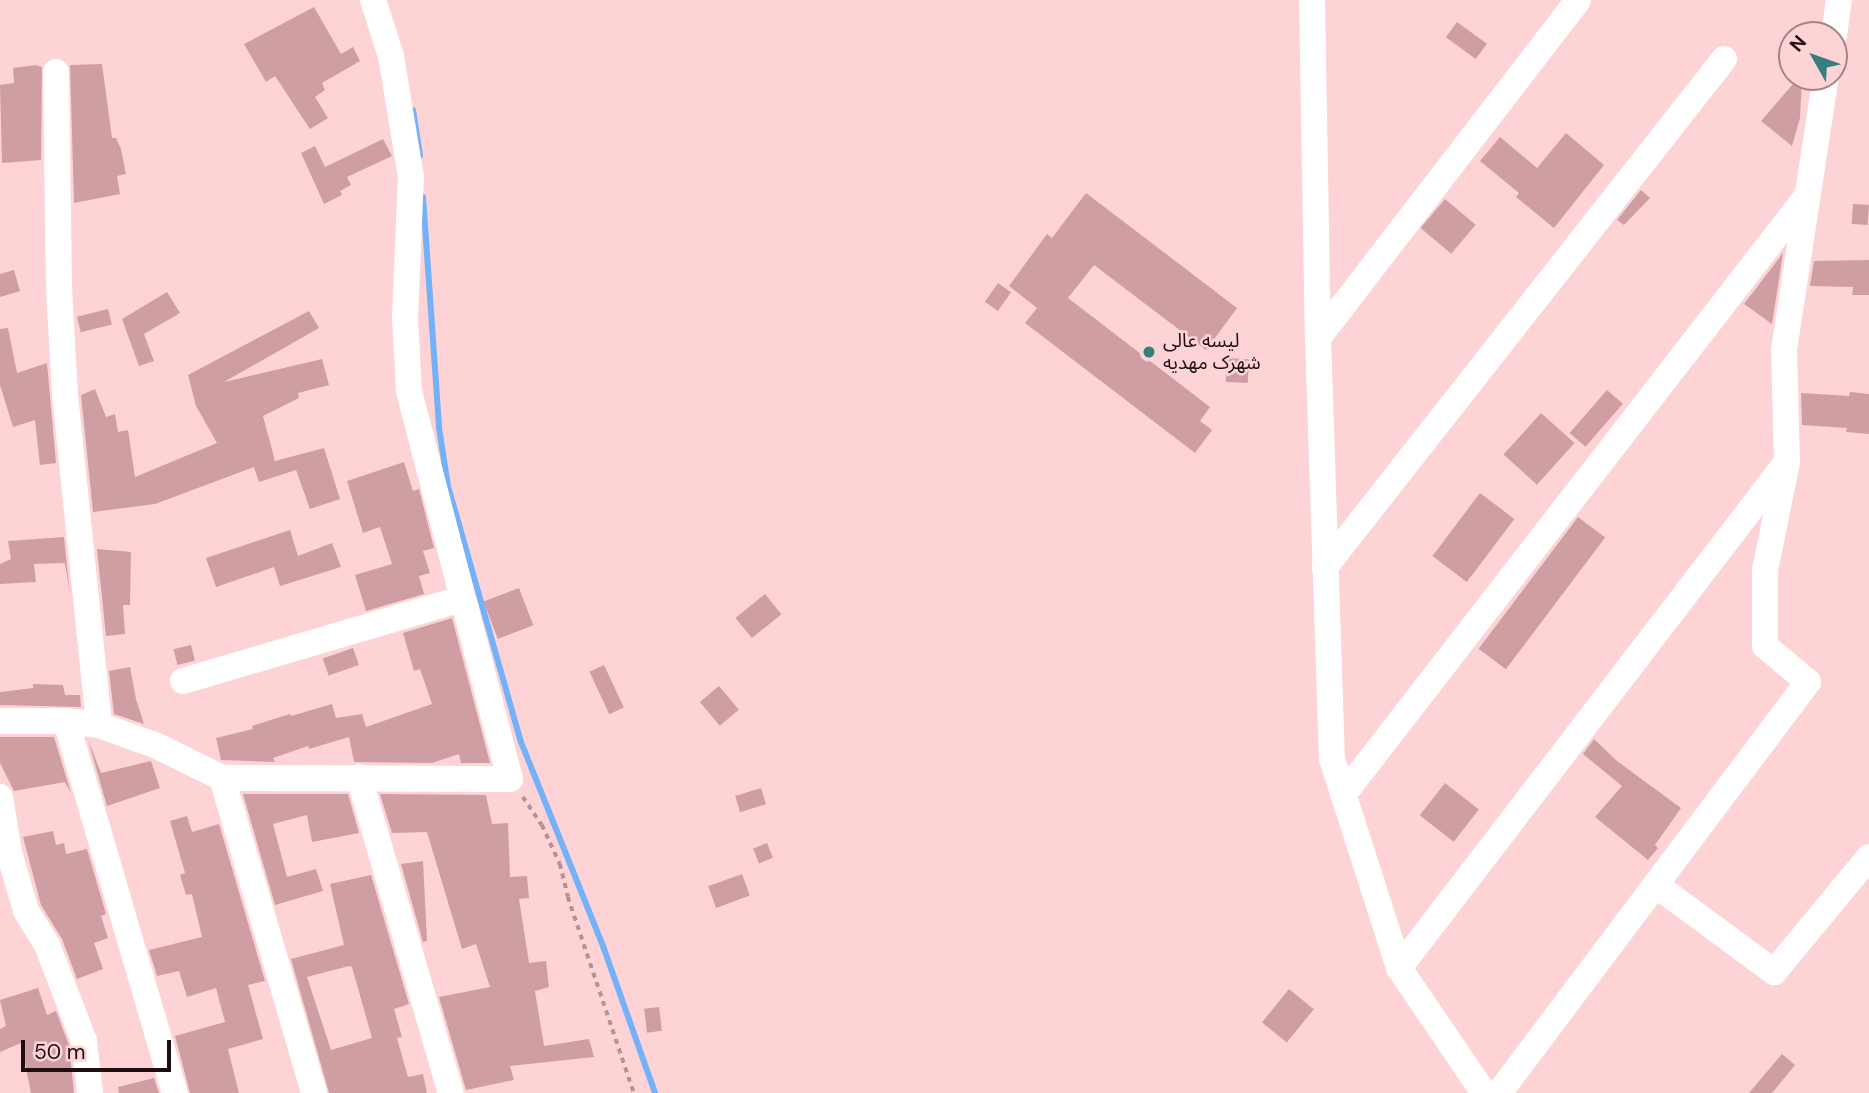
<!DOCTYPE html>
<meta charset="utf-8">
<style>
body{margin:0}
#map{position:relative;width:1869px;height:1093px;overflow:hidden;background:#fdd3d6;font-family:"DM Sans","Noto Sans Arabic",sans-serif}
div>[style]{position:absolute}
[style*='--x']{left:calc(var(--x)*1px);top:calc(var(--y)*1px);width:calc(var(--w)*1px);rotate:calc(var(--a)*1deg)}
.stream>*{height:6px;margin:-3px;padding:0 3px;transform-origin:3px;border-radius:3px;background:#73b1f8}
.building>*{inset:0;background:#cf9ea2;transform-origin:0 0}
.path>*{height:3.5px;margin-top:-1.75px;transform-origin:0;background:repeating-linear-gradient(90deg,#b49295 0 5px,transparent 0 10px)}
.minor>*{height:26px;margin:-13px;padding:0 13px;transform-origin:13px;border-radius:13px;background:#fff}
.dots>*{width:19px;height:19px;translate:-50% -50%;box-sizing:border-box;border:4px solid #fdd3d6;border-radius:50%}
span{translate:-50% -50%;white-space:nowrap;text-align:center;line-height:1.15;-webkit-text-stroke:5px #fdd3d6;paint-order:stroke}
.poi-label{font-size:19px;color:#1f0e10}
.left{translate:0 -50%;text-align:left}
.north{position:absolute;left:1778px;top:21px;width:70px;height:70px;box-sizing:border-box;background:#fdd3d6;border:2px solid #a48487;border-radius:50%;rotate:310deg;font-size:19px;font-weight:700;line-height:28px;text-align:center;color:#1f0e10}
.north::after{content:'';display:block;margin:auto;width:24px;height:32px;background:#377f7d;clip-path:polygon(50% 0,100% 100%,50% 72%,0 100%)}
.scale{position:absolute;left:21px;top:1040px;width:150px;height:32px;box-sizing:border-box;border:4px solid #1f0e10;border-top:0;padding-left:9px;font-size:21px;line-height:24px;white-space:nowrap;color:#1f0e10;-webkit-text-stroke:5px #fdd3d6;paint-order:stroke}
</style>
<div id="map">
<div class="stream">
<div style="--x:413;--y:110;--w:46;--a:81.2"></div>
<div style="--x:423;--y:197;--w:232;--a:86"></div>
<div style="--x:439;--y:428;--w:59;--a:81.2"></div>
<div style="--x:448;--y:486;--w:266;--a:74.1"></div>
<div style="--x:521;--y:742;--w:220;--a:68.1"></div>
<div style="--x:603;--y:946;--w:156;--a:70.5"></div>
</div>
<div class="building">
<div style="clip-path:polygon(314px 7px,341px 54px,353px 47px,360px 61px,322px 83px,325px 90px,315px 97px,328px 118px,310px 129px,275px 76px,266px 82px,244px 44px)"></div>
<div style="left:1457px;top:22px;width:37px;height:19px;rotate:36deg"></div>
<div style="clip-path:polygon(102px 64px,112px 138px,116px 138px,121px 149px,126px 174px,117px 176px,120px 194px,74px 203px,70px 65px)"></div>
<div style="clip-path:polygon(36px 65px,42px 67px,41px 160px,2px 163px,0 85px,14px 83px,13px 68px)"></div>
<div style="clip-path:polygon(1799px 77px,1802px 77px,1800px 118px,1792px 146px,1761px 121px)"></div>
<div style="clip-path:polygon(1566px 133px,1604px 165px,1554px 228px,1516px 197px,1519px 193px,1480px 161px,1500px 137px,1537px 168px)"></div>
<div style="clip-path:polygon(383px 139px,392px 156px,347px 177px,351px 185px,340px 191px,342px 195px,324px 204px,301px 153px,315px 146px,325px 167px)"></div>
<div style="clip-path:polygon(1641px 190px,1650px 198px,1624px 225px,1617px 220px)"></div>
<div style="clip-path:polygon(1086px 193px,1237px 308px,1206px 350px,1094px 265px,1068px 298px,1210px 407px,1200px 421px,1212px 430px,1195px 453px,1025px 323px,1037px 308px,1009px 286px,1047px 234px,1052px 238px)"></div>
<div style="left:1445px;top:199px;width:40px;height:38px;rotate:40deg"></div>
<div style="left:1853px;top:204px;width:16px;height:20px;rotate:4deg"></div>
<div style="clip-path:polygon(1783px 253px,1772px 324px,1744px 304px)"></div>
<div style="clip-path:polygon(1869px 260px,1869px 295px,1852px 295px,1853px 287px,1810px 286px,1814px 261px)"></div>
<div style="clip-path:polygon(14px 270px,20px 291px,0 297px,0 274px)"></div>
<div style="left:998px;top:283px;width:16px;height:23px;rotate:35deg"></div>
<div style="clip-path:polygon(167px 292px,180px 313px,144px 334px,154px 361px,139px 366px,122px 319px)"></div>
<div style="left:108px;top:309px;width:16px;height:32px;rotate:76deg"></div>
<div style="clip-path:polygon(309px 311px,319px 328px,224px 382px,322px 359px,329px 385px,298px 393px,299px 398px,263px 416px,275px 461px,324px 448px,340px 499px,310px 509px,296px 470px,259px 482px,254px 467px,155px 504px,93px 512px,81px 395px,95px 389px,106px 417px,115px 414px,118px 432px,128px 430px,135px 477px,217px 443px,196px 406px,188px 375px)"></div>
<div style="clip-path:polygon(8px 328px,17px 373px,47px 363px,56px 463px,40px 465px,35px 420px,13px 427px,0 385px,0 329px)"></div>
<div style="left:1227px;top:358px;width:22px;height:24px;rotate:3deg"></div>
<div style="left:1607px;top:390px;width:21px;height:57px;rotate:41deg"></div>
<div style="clip-path:polygon(1850px 392px,1869px 394px,1869px 434px,1846px 432px,1847px 428px,1802px 425px,1801px 393px,1849px 396px)"></div>
<div style="left:1541px;top:413px;width:45px;height:56px;rotate:42deg"></div>
<div style="clip-path:polygon(404px 462px,413px 491px,419px 489px,434px 548px,423px 551px,430px 573px,419px 576px,424px 594px,366px 611px,355px 575px,392px 564px,380px 527px,363px 533px,347px 481px)"></div>
<div style="left:1480px;top:493px;width:43px;height:79px;rotate:37deg"></div>
<div style="left:1578px;top:517px;width:34px;height:165px;rotate:37deg"></div>
<div style="clip-path:polygon(290px 530px,298px 556px,332px 543px,341px 567px,280px 586px,274px 567px,216px 587px,206px 558px)"></div>
<div style="clip-path:polygon(64px 537px,70px 595px,65px 563px,34px 564px,36px 582px,0 584px,0 564px,11px 559px,8px 541px)"></div>
<div style="clip-path:polygon(97px 549px,131px 552px,130px 605px,123px 605px,125px 634px,106px 636px)"></div>
<div style="left:519px;top:588px;width:40px;height:38px;rotate:69deg"></div>
<div style="left:765px;top:594px;width:26px;height:38px;rotate:51deg"></div>
<div style="clip-path:polygon(452px 618px,490px 763px,461px 763px,459px 754px,432px 763px,354px 762px,349px 737px,309px 749px,308px 746px,273px 758px,275px 762px,221px 760px,216px 738px,253px 729px,252px 726px,290px 714px,291px 716px,332px 704px,336px 718px,362px 714px,366px 727px,432px 704px,420px 669px,414px 671px,403px 633px)"></div>
<div style="left:191px;top:645px;width:16px;height:18px;rotate:76deg"></div>
<div style="left:353px;top:648px;width:18px;height:32px;rotate:71deg"></div>
<div style="left:604px;top:665px;width:47px;height:16px;rotate:65deg"></div>
<div style="clip-path:polygon(130px 667px,136px 699px,144px 724px,114px 714px,109px 671px)"></div>
<div style="clip-path:polygon(33px 684px,63px 685px,65px 695px,80px 695px,81px 707px,0 705px,0 692px,33px 688px)"></div>
<div style="left:719px;top:686px;width:31px;height:25px;rotate:50deg"></div>
<div style="clip-path:polygon(0 737px,54px 737px,71px 793px,65px 782px,14px 791px,0 763px)"></div>
<div style="clip-path:polygon(1594px 739px,1617px 761px,1681px 808px,1655px 845px,1658px 848px,1648px 860px,1595px 817px,1622px 786px,1583px 754px)"></div>
<div style="clip-path:polygon(88px 740px,101px 773px,151px 761px,160px 788px,107px 806px)"></div>
<div style="left:1445px;top:783px;width:43px;height:41px;rotate:38deg"></div>
<div style="left:761px;top:788px;width:17px;height:27px;rotate:73deg"></div>
<div style="clip-path:polygon(243px 794px,348px 794px,359px 833px,312px 842px,307px 815px,273px 824px,287px 877px,316px 869px,323px 891px,275px 905px)"></div>
<div style="clip-path:polygon(380px 794px,486px 795px,492px 824px,508px 823px,510px 877px,527px 876px,529px 898px,519px 899px,529px 963px,546px 961px,549px 987px,535px 991px,544px 1046px,589px 1039px,594px 1057px,510px 1066px,514px 1080px,466px 1090px,439px 997px,490px 987px,476px 944px,462px 949px,427px 832px,392px 833px)"></div>
<div style="clip-path:polygon(187px 816px,192px 832px,219px 824px,265px 981px,248px 985px,263px 1039px,228px 1049px,239px 1093px,190px 1093px,175px 1036px,225px 1022px,216px 988px,187px 997px,179px 971px,157px 976px,149px 950px,202px 937px,192px 894px,186px 895px,180px 875px,185px 873px,170px 821px)"></div>
<div style="clip-path:polygon(53px 831px,56px 845px,64px 843px,66px 854px,87px 849px,106px 914px,101px 916px,108px 938px,94px 943px,103px 969px,77px 979px,62px 939px,41px 905px,23px 837px)"></div>
<div style="left:767px;top:843px;width:16px;height:15px;rotate:68deg"></div>
<div style="clip-path:polygon(423px 861px,427px 941px,423px 942px,401px 864px)"></div>
<div style="left:742px;top:874px;width:23px;height:36px;rotate:70deg"></div>
<div style="clip-path:polygon(evenodd,371px 875px,409px 1004px,394px 1009px,402px 1037px,397px 1038px,408px 1077px,423px 1074px,427px 1093px,329px 1093px,291px 959px,344px 945px,330px 884px,371px 875px,349px 966px,352px 967px,372px 1038px,331px 1050px,307px 977px,349px 966px)"></div>
<div style="clip-path:polygon(38px 988px,47px 1015px,56px 1011px,69px 1045px,74px 1093px,31px 1093px,21px 1043px,0 1052px,0 1029px,6px 1026px,0 1000px)"></div>
<div style="left:1289px;top:989px;width:32px;height:43px;rotate:39deg"></div>
<div style="left:659px;top:1007px;width:24px;height:15px;rotate:83deg"></div>
<div style="clip-path:polygon(1782px 1054px,1795px 1065px,1772px 1093px,1749px 1093px)"></div>
<div style="clip-path:polygon(154px 1078px,159px 1093px,119px 1093px,118px 1087px)"></div>
</div>
<div class="path">
<div style="--x:523;--y:797;--w:34;--a:56"></div>
<div style="--x:542;--y:825;--w:43;--a:65.2"></div>
<div style="--x:560;--y:864;--w:34;--a:76"></div>
<div style="--x:568;--y:897;--w:207;--a:71.4"></div>
</div>
<div class="minor">
<div style="--x:1312;--y:0;--w:338;--a:89"></div>
<div style="--x:1318;--y:338;--w:421;--a:88.1"></div>
<div style="--x:1332;--y:759;--w:219;--a:72.2"></div>
<div style="--x:1399;--y:968;--w:151;--a:55.8"></div>
<div style="--x:1834;--y:35;--w:35;--a:-82"></div>
<div style="--x:56;--y:72;--w:216;--a:89.2"></div>
<div style="--x:59;--y:288;--w:107;--a:86.8"></div>
<div style="--x:65;--y:395;--w:332;--a:84.1"></div>
<div style="--x:1318;--y:338;--w:426;--a:-52.4"></div>
<div style="--x:1325;--y:567;--w:646;--a:-51.85"></div>
<div style="--x:183;--y:681;--w:291;--a:-16.4"></div>
<div style="--x:0;--y:721;--w:66;--a:0"></div>
<div style="--x:66;--y:721;--w:33;--a:7"></div>
<div style="--x:99;--y:725;--w:59;--a:19.7"></div>
<div style="--x:155;--y:745;--w:75;--a:26.2"></div>
<div style="--x:222;--y:778;--w:288;--a:0.2"></div>
<div style="--x:510;--y:779;--w:402;--a:-104.6"></div>
<div style="--x:409;--y:390;--w:72;--a:-93.2"></div>
<div style="--x:405;--y:318;--w:141;--a:-87.6"></div>
<div style="--x:411;--y:177;--w:123;--a:-99.4"></div>
<div style="--x:391;--y:56;--w:59;--a:-107.8"></div>
<div style="--x:66;--y:721;--w:388;--a:73.7"></div>
<div style="--x:359;--y:777;--w:329;--a:73.8"></div>
<div style="--x:222;--y:778;--w:328;--a:73.7"></div>
<div style="--x:1343;--y:795;--w:758;--a:-52.24"></div>
<div style="--x:0;--y:797;--w:56;--a:80.7"></div>
<div style="--x:9;--y:852;--w:61;--a:73.9"></div>
<div style="--x:26;--y:911;--w:40;--a:58"></div>
<div style="--x:47;--y:945;--w:103;--a:68.9"></div>
<div style="--x:84;--y:1041;--w:52;--a:83.4"></div>
<div style="--x:1656;--y:885;--w:147;--a:36.4"></div>
<div style="--x:1774;--y:972;--w:149;--a:-50.4"></div>
<div style="--x:1399;--y:968;--w:631;--a:-52.53"></div>
<div style="--x:1499;--y:1093;--w:514;--a:-53.06"></div>
<div style="--x:1808;--y:682;--w:56;--a:-140.1"></div>
<div style="--x:1765;--y:646;--w:76;--a:-90"></div>
<div style="--x:1765;--y:570;--w:109;--a:-78.4"></div>
<div style="--x:1787;--y:463;--w:113;--a:-91.5"></div>
<div style="--x:1784;--y:350;--w:276;--a:-81.3"></div>
</div>
<div class="dots">
<div style="left:1149px;top:352px;background:#377f7d"></div>
</div>
<div class="poi-label">
<span class="left" style="left:1163px;top:352px">لیسه عالی<br>شهرک مهدیه</span>
</div>
<div class="north">N</div>
<div class="scale">50 m</div>
</div>
